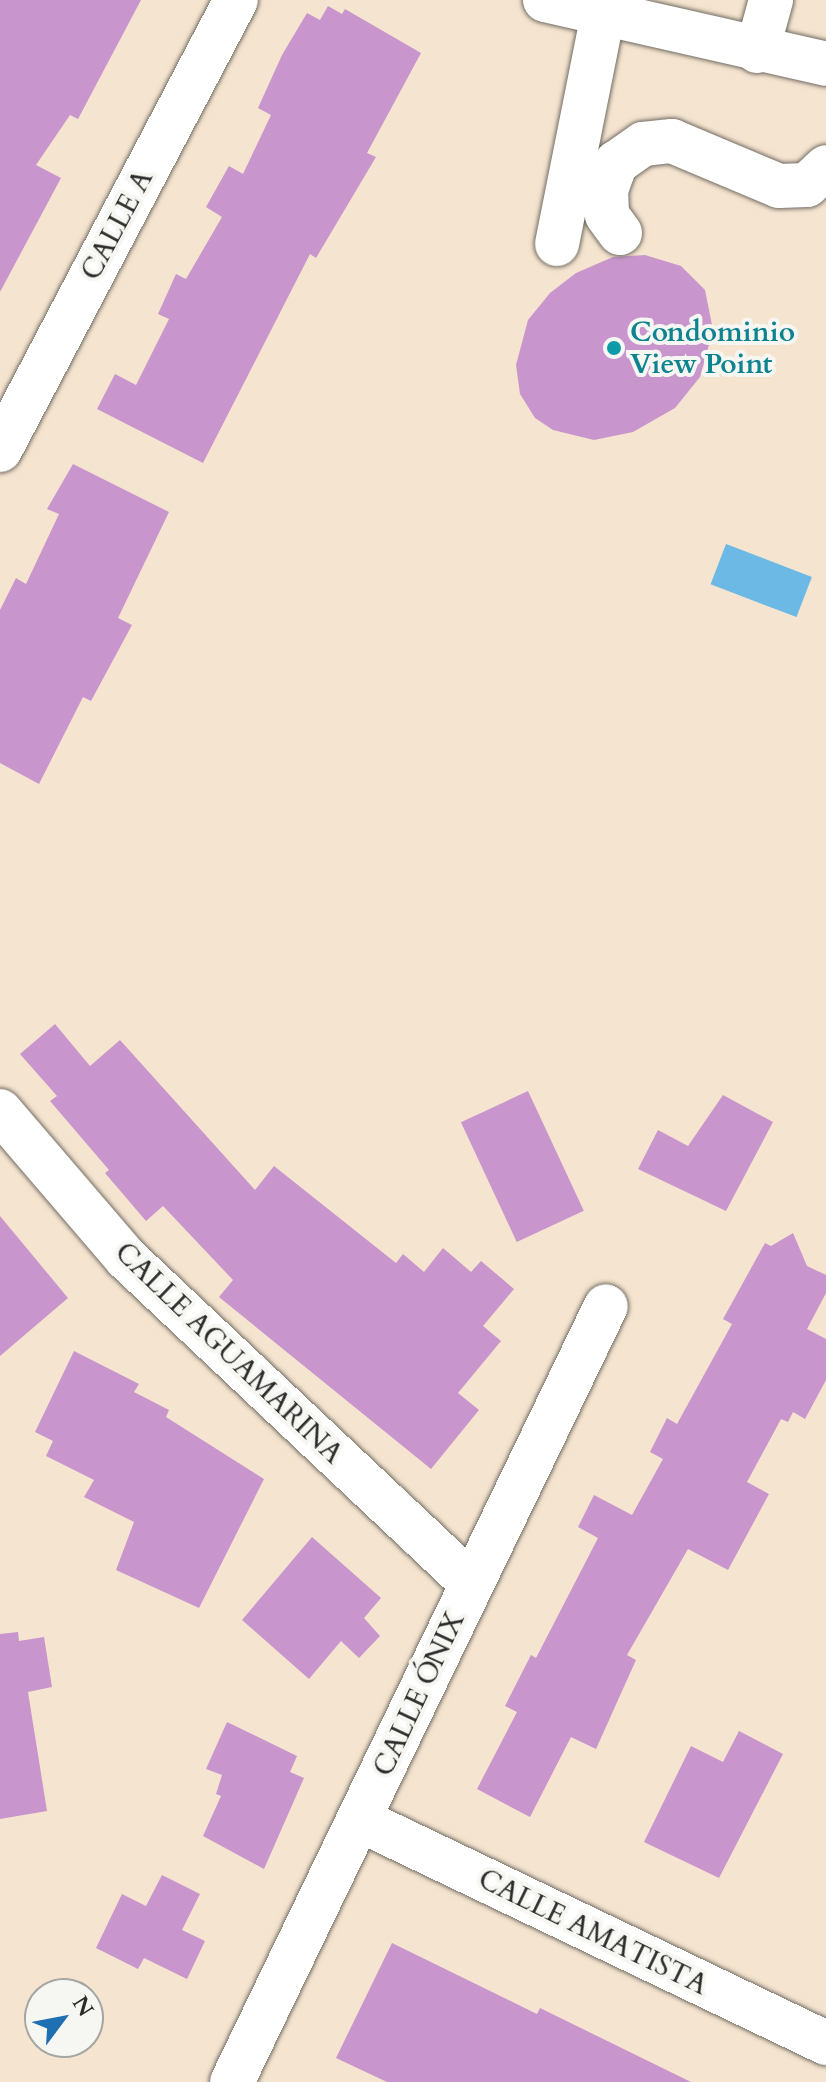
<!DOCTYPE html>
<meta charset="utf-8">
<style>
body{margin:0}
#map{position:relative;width:826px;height:2082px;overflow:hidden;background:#f5e4cf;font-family:Cardo,serif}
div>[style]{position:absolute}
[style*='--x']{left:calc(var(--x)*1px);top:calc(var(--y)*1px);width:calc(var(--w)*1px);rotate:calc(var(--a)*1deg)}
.water>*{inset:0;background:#6cb9e6;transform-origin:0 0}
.building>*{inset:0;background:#c896cc;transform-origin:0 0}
.roads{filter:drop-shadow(0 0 2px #726c64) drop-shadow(0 0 2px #726c64)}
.minor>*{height:44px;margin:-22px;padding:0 22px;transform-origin:22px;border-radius:22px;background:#fff}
.dots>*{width:22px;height:22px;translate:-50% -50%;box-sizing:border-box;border:4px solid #f6f6f2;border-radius:50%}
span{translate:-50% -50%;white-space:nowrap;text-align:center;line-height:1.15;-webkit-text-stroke:8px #f6f6f2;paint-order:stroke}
.street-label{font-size:28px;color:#2b2b2b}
.culture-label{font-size:28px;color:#0d838f;font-weight:700}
.left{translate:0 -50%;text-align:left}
.north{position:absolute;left:24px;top:1978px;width:80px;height:80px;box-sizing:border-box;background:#f6f6f2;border:2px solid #a5a5a2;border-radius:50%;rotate:58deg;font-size:22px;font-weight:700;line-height:32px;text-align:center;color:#2b2b2b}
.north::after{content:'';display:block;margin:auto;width:28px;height:36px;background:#1f6fb2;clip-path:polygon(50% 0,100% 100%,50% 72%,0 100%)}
</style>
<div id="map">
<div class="water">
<div style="left:726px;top:544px;width:92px;height:43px;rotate:21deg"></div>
</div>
<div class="building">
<div style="clip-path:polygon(0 0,141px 0,78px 119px,70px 115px,36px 165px,61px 178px,0 292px)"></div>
<div style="clip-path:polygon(328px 6px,342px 14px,345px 9px,421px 53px,367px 153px,376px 157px,316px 258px,310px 254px,203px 463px,97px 409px,115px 374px,136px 385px,169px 319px,158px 314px,176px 274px,186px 279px,222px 217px,206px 207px,229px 166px,243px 174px,271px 115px,258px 108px,282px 55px,307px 13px,320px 20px)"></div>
<div style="clip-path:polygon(645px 255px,681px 266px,705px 290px,713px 330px,700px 377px,675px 408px,633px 432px,594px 440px,553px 430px,535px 418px,520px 394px,516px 365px,528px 320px,550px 293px,576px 273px,613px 257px)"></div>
<div style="clip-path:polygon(73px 464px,169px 512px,118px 618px,132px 625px,91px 701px,83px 697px,39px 784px,0 763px,0 610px,16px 578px,26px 584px,59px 514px,47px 509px)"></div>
<div style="clip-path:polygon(55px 1024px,90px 1066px,120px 1040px,255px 1190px,274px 1166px,396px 1263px,403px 1254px,424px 1272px,443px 1248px,471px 1272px,481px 1261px,514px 1289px,483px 1326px,501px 1341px,458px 1393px,479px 1410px,431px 1469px,219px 1297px,233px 1280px,163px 1206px,146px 1221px,105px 1173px,109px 1170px,50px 1101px,57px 1096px,20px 1054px)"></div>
<div style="left:528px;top:1091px;width:132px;height:74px;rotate:65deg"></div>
<div style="clip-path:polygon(723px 1095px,773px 1122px,726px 1211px,638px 1169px,658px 1130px,688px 1146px)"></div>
<div style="clip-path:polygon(0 1216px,68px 1298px,0 1356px)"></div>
<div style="clip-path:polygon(793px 1233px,807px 1266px,826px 1275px,826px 1293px,807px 1329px,826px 1339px,826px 1380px,805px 1419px,793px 1412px,788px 1422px,781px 1419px,747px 1482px,769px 1494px,728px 1570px,688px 1549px,627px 1655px,636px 1660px,596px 1749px,571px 1737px,530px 1817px,477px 1789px,517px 1712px,505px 1706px,531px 1655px,536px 1658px,598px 1538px,578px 1527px,594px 1495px,632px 1515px,663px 1459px,650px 1452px,667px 1418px,677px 1424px,732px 1324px,723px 1319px,765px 1243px,771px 1246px)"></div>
<div style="clip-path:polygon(74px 1351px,139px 1384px,134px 1392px,169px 1410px,166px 1417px,264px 1479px,199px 1608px,116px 1570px,134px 1522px,84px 1497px,94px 1480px,46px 1456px,53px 1441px,35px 1432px)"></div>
<div style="clip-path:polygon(312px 1537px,381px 1598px,364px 1618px,380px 1636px,359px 1658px,341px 1641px,309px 1679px,242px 1620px)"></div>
<div style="clip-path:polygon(18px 1632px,19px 1641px,44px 1637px,52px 1687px,28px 1692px,47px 1811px,0 1819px,0 1634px)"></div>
<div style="clip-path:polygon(227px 1722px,297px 1756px,290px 1772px,304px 1778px,264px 1869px,203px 1836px,221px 1796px,216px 1794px,222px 1775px,206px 1769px)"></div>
<div style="clip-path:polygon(739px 1731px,783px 1754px,719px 1878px,644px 1842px,691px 1746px,723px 1762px)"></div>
<div style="clip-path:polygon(162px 1875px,200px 1894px,182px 1930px,205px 1941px,187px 1979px,144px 1958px,138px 1969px,96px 1948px,122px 1894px,146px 1906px)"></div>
<div style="clip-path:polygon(392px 1943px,537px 2014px,540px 2008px,691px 2082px,387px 2082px,336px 2058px)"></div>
</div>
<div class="roads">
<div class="minor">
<div style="--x:545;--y:0;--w:288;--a:12.8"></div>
<div style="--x:757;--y:51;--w:53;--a:-74.6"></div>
<div style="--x:620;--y:233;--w:22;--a:-126"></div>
<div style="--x:607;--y:215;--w:25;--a:-92"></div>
<div style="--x:606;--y:190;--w:29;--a:-70"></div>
<div style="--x:616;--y:163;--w:33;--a:-35"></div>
<div style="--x:643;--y:144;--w:29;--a:-6"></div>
<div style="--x:672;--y:141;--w:116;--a:22.8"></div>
<div style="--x:779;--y:186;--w:28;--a:-2"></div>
<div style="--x:807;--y:185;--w:26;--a:-43"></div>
<div style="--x:557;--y:244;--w:235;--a:-78.7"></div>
<div style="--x:0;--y:450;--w:508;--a:-62.33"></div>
<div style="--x:0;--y:1111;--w:194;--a:49.4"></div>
<div style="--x:126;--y:1258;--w:474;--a:43.3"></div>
<div style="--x:360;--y:1820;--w:517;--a:25.57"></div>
<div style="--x:232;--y:2082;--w:861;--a:-64.27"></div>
</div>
</div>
<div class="dots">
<div style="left:614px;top:348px;background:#0f9aa8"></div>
</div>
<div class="street-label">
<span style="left:117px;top:225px;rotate:-62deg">CALLE A</span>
<span style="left:229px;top:1353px;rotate:44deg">CALLE AGUAMARINA</span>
<span style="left:419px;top:1694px;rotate:-65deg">CALLE ÓNIX</span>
<span style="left:593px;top:1932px;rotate:26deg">CALLE AMATISTA</span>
</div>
<div class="culture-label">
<span class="left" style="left:630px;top:348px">Condominio<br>View Point</span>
</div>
<div class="north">N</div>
</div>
